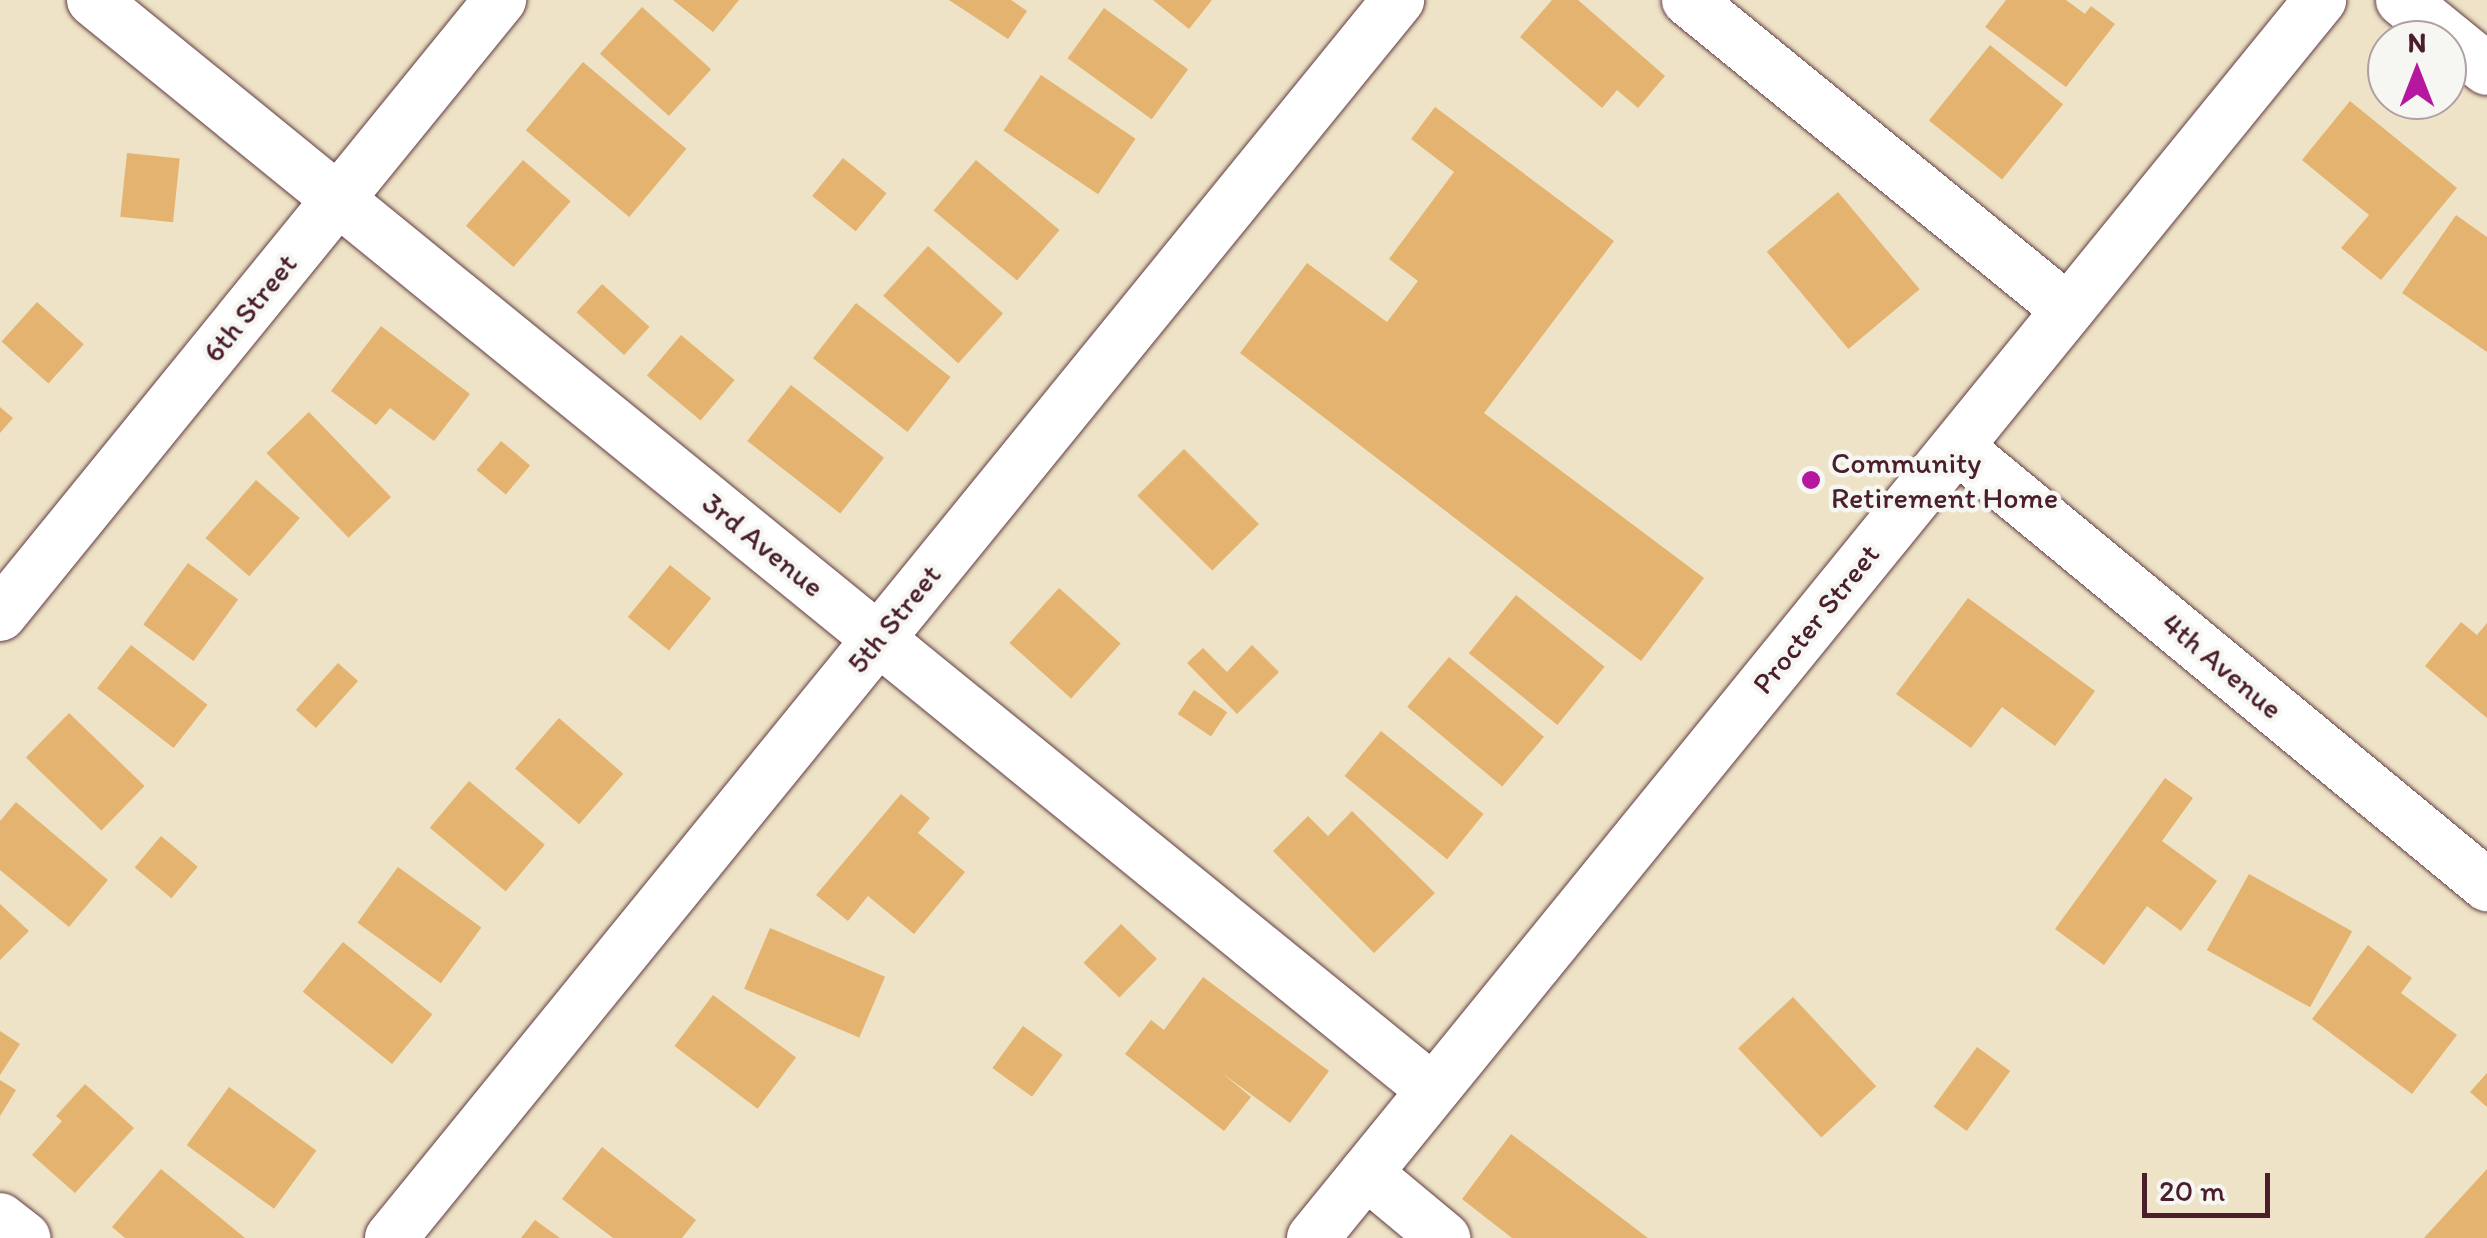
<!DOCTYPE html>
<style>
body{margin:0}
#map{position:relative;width:2487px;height:1238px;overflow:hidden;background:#eee3c6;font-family:Itim,sans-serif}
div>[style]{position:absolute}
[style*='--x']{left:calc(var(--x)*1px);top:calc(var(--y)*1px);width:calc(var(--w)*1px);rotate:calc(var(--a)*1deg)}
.building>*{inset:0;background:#e4b36f;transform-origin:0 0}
.roads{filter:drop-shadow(0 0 2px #633c42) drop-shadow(0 0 2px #633c42)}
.minor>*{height:52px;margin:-26px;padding:0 26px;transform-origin:26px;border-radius:26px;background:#fff}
.dots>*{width:28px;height:28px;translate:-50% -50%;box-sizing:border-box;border:5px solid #f6f6f2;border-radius:50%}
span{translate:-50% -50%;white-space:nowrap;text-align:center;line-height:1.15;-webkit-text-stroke:9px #f6f6f2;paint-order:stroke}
.street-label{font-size:30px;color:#4a1f2b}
.poi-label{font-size:30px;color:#4a1f2b}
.left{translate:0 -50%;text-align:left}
.north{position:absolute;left:2367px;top:20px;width:100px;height:100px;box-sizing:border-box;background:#f6f6f2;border:2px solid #b1a0a2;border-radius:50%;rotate:0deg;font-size:28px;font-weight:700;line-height:40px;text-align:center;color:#4a1f2b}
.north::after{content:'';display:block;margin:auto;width:35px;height:45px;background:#b5179e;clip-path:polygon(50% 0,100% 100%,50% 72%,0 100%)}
.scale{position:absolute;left:2142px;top:1173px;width:128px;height:45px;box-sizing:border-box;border:5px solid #4a1f2b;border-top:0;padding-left:12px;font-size:30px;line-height:35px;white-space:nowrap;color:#4a1f2b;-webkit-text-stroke:8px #f6f6f2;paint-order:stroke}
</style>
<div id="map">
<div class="building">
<div style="clip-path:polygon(673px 0,739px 0,713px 32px)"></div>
<div style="clip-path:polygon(949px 0,1011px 0,1027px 11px,1008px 39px)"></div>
<div style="clip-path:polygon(1153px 0,1212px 0,1189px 29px)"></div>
<div style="clip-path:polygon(1552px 0,1578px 0,1665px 76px,1638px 108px,1617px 90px,1602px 108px,1520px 37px)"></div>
<div style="clip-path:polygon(2006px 0,2066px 0,2085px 14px,2091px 6px,2115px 24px,2066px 87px,1985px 27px)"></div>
<div style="left:642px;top:7px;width:93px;height:63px;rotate:42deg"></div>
<div style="left:1104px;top:8px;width:104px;height:62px;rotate:36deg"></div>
<div style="left:1990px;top:45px;width:94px;height:97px;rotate:39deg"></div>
<div style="left:583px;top:62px;width:135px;height:89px;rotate:40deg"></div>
<div style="left:1041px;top:75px;width:114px;height:67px;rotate:34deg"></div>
<div style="clip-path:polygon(2350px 101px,2457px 188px,2381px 280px,2341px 248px,2369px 215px,2302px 160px)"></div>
<div style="clip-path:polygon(1435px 107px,1614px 241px,1484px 413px,1704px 578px,1641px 661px,1240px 353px,1307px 263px,1387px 322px,1418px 281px,1389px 259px,1454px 172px,1411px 139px)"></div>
<div style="left:127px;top:153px;width:53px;height:64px;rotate:6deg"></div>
<div style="left:843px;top:158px;width:56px;height:49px;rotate:39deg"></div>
<div style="left:523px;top:160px;width:63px;height:87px;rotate:41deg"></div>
<div style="left:976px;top:160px;width:109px;height:66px;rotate:40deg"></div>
<div style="left:1838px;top:192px;width:127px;height:93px;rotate:50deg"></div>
<div style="clip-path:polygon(2456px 215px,2487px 237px,2487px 352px,2402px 293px)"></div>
<div style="left:928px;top:246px;width:101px;height:67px;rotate:42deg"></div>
<div style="left:602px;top:284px;width:64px;height:38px;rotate:42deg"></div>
<div style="left:37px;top:302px;width:63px;height:53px;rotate:42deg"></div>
<div style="left:856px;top:303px;width:120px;height:70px;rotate:38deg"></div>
<div style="clip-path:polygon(381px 326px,470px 394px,434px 441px,390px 408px,376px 425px,331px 391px)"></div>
<div style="left:681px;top:335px;width:70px;height:53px;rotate:40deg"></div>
<div style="left:791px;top:385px;width:118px;height:71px;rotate:38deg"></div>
<div style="clip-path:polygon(0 407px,13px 418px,0 433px)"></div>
<div style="left:309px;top:412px;width:118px;height:59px;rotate:46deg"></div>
<div style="left:501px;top:441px;width:38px;height:38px;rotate:40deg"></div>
<div style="left:1184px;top:449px;width:106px;height:66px;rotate:45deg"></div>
<div style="left:256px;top:480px;width:58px;height:77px;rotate:41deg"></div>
<div style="left:188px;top:563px;width:62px;height:76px;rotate:36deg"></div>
<div style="left:670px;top:565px;width:53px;height:67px;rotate:39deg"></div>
<div style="left:1059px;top:588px;width:83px;height:74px;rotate:42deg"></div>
<div style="left:1516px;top:595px;width:114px;height:75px;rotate:39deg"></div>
<div style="clip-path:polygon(1968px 598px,2095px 691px,2055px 746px,2002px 707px,1971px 748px,1896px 694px)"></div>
<div style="clip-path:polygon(2461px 622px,2477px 635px,2487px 623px,2487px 718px,2425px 666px)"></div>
<div style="left:131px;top:645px;width:97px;height:55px;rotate:38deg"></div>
<div style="clip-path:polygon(1252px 645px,1279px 672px,1237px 714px,1187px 663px,1203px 648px,1227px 672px)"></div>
<div style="left:1449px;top:657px;width:124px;height:65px;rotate:40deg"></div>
<div style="left:338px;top:663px;width:27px;height:63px;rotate:42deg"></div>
<div style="left:1194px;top:690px;width:40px;height:29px;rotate:34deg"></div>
<div style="left:69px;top:713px;width:105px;height:62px;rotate:44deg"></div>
<div style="left:559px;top:718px;width:85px;height:67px;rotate:41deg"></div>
<div style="left:1381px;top:731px;width:132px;height:58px;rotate:39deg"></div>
<div style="clip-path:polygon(2165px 778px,2193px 798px,2162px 841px,2217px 881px,2181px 931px,2147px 906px,2104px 965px,2055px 929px)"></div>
<div style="left:469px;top:781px;width:99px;height:61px;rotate:40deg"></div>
<div style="clip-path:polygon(901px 794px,930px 818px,918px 833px,965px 872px,914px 934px,868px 896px,848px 921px,816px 895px)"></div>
<div style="clip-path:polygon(16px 802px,108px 880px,69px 927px,0 870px,0 821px)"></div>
<div style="clip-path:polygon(1352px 811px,1435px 893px,1374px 953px,1273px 851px,1308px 816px,1328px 836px)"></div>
<div style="left:161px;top:836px;width:48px;height:41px;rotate:40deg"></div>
<div style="left:398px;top:867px;width:103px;height:69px;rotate:36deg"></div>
<div style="left:2249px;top:874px;width:118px;height:87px;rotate:29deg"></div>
<div style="clip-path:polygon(0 904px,29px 931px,0 960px)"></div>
<div style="left:1121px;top:924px;width:50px;height:54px;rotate:44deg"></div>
<div style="left:770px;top:928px;width:125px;height:66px;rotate:23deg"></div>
<div style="left:343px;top:942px;width:115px;height:64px;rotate:39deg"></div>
<div style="clip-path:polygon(2368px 945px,2412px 978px,2401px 993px,2457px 1035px,2412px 1094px,2312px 1019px)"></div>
<div style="clip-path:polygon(1203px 977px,1329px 1071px,1290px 1123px,1222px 1073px,1251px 1097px,1224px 1131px,1125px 1054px,1151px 1020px,1164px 1030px)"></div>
<div style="left:713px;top:995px;width:104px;height:64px;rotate:37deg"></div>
<div style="left:1793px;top:997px;width:122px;height:75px;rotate:47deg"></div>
<div style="left:1023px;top:1026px;width:49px;height:52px;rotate:36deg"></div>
<div style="clip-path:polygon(0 1031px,20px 1044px,0 1075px)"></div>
<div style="left:1977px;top:1047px;width:41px;height:74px;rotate:36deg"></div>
<div style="clip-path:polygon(2487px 1073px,2487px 1107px,2470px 1092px)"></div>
<div style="clip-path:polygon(0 1080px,16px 1090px,0 1116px)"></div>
<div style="clip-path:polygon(85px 1084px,134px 1128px,75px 1193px,32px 1155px,62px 1121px,56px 1116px)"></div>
<div style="left:229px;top:1087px;width:108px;height:72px;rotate:36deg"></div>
<div style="clip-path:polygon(1511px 1134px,1648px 1238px,1512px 1238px,1462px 1199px)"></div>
<div style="clip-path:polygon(602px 1147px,696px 1220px,682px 1238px,613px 1238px,562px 1199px)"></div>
<div style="clip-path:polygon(161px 1169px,245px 1238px,125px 1238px,112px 1227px)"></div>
<div style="clip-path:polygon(2487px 1169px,2487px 1238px,2424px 1238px)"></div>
<div style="clip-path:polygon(535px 1220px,560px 1238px,521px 1238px)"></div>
</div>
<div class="roads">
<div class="minor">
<div style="--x:93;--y:0;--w:1727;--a:39.13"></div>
<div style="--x:1688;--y:0;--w:490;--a:39.2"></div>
<div style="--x:2402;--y:0;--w:109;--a:39.1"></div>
<div style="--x:1957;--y:447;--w:688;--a:39.57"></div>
<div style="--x:0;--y:615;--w:793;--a:-50.89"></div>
<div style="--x:1366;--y:1173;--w:102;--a:39.8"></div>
<div style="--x:0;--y:1219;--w:31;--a:38"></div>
<div style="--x:391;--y:1238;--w:1596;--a:-50.87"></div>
<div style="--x:1313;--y:1238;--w:1596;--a:-50.87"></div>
</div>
</div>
<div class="dots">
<div style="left:1811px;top:480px;background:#b5179e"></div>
</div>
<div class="street-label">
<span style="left:250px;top:308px;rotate:-51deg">6th Street</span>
<span style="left:763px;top:545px;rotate:39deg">3rd Avenue</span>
<span style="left:894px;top:619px;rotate:-51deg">5th Street</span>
<span style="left:1816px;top:619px;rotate:-51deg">Procter Street</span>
<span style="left:2222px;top:666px;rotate:40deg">4th Avenue</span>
</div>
<div class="poi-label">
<span class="left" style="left:1831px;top:480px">Community<br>Retirement Home</span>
</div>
<div class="north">N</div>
<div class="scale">20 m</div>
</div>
